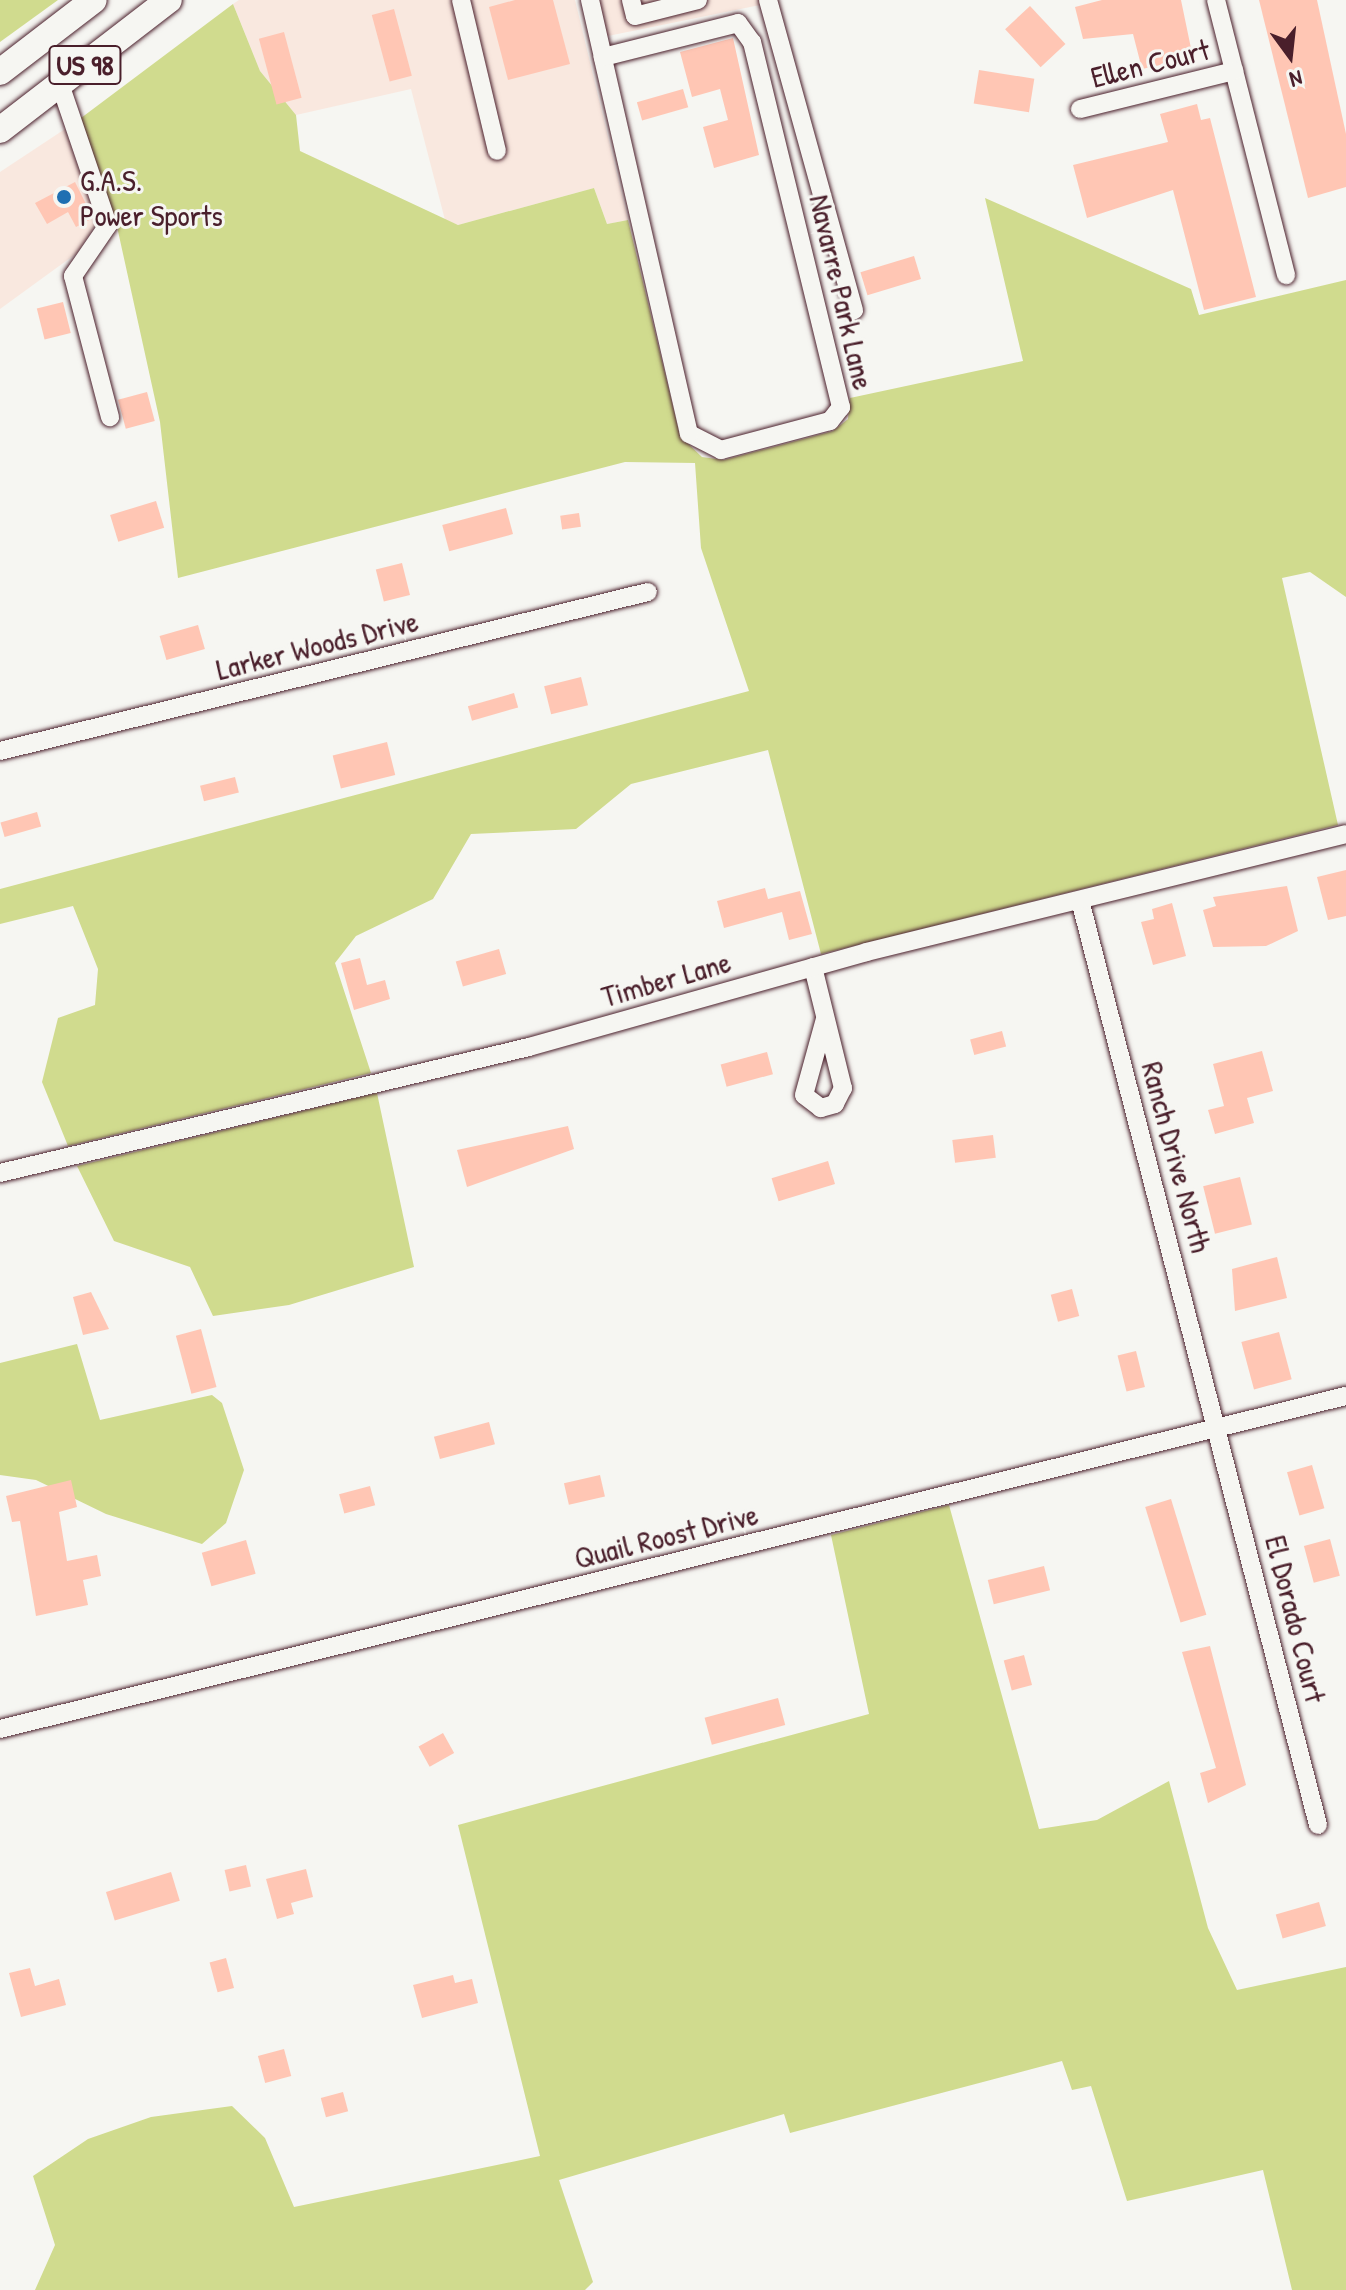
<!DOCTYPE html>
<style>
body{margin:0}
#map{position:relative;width:1346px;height:2290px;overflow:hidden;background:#f6f6f2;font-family:"Patrick Hand",sans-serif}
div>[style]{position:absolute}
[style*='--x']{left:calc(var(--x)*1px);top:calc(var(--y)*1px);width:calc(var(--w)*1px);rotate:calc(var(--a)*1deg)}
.built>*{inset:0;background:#f9e8df}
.green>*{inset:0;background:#d0db8e}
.building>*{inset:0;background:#ffc6b4;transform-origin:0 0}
.roads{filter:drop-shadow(0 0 2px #4a1f2b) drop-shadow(0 0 2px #4a1f2b)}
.minor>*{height:18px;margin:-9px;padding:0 9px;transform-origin:9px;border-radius:9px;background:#f6f6f2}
.highway>*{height:26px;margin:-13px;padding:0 13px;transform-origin:13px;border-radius:13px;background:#f6f6f2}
.dots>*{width:22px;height:22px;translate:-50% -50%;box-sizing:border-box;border:4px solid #f6f6f2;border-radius:50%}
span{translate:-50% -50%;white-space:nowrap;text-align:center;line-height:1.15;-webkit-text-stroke:6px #f6f6f2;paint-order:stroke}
.shield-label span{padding:2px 6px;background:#f6f6f2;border:2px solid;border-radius:6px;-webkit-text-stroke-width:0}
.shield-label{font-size:28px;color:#4a1f2b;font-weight:700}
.street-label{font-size:30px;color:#4a1f2b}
.poi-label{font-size:30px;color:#4a1f2b}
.left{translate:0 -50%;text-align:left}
.north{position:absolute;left:1250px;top:16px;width:80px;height:80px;-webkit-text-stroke:6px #f6f6f2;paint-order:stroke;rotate:165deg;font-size:22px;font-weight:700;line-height:32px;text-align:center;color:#4a1f2b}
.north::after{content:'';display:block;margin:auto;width:28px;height:36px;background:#4a1f2b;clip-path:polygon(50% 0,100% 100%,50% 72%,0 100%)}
</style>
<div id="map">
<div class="built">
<div style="clip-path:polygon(239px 0,575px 0,628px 220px,607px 224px,594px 188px,458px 225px,445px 220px,411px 89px,296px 115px,260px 71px,233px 4px)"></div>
<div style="clip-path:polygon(595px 0,759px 0,760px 5px,603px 37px)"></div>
<div style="clip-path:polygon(65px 129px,97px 223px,77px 253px,0 309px,0 172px)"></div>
</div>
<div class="green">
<div style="clip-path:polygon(0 0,58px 0,0 42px)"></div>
<div style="clip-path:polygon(233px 4px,260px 71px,296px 115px,300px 151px,458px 225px,594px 188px,607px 224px,628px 220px,680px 436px,702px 457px,724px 460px,833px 431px,848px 419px,850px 398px,1023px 361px,985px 198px,1191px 289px,1199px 315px,1346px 280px,1346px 597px,1310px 572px,1282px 578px,1338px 825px,821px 954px,768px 750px,631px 784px,576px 829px,471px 834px,433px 899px,356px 936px,335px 963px,371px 1073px,68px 1146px,42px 1082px,58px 1018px,95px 1005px,98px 969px,73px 906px,0 924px,0 889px,749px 691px,701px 548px,695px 463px,625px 462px,178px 578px,160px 422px,116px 222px,81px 118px)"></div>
<div style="clip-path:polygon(377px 1093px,414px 1267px,289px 1305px,213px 1316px,190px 1267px,114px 1241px,77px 1166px)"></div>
<div style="clip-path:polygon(77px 1344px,100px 1420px,212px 1395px,222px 1403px,244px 1470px,226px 1523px,202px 1544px,106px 1514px,36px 1480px,0 1475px,0 1363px)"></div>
<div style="clip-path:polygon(949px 1505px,1039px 1829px,1097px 1820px,1169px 1781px,1208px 1928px,1237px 1990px,1346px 1967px,1346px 2290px,1292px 2290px,1263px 2170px,1127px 2201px,1091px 2086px,1072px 2090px,1062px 2061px,790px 2133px,784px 2114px,559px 2180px,593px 2282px,585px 2290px,35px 2290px,55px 2245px,33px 2176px,88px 2139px,151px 2117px,232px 2106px,265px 2138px,294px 2207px,540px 2156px,458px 1825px,869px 1714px,831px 1535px)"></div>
</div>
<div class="building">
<div style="clip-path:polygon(515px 0,553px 0,570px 64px,508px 80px,489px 7px)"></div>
<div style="clip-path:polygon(1102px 0,1181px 0,1193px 58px,1142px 69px,1133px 34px,1083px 39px,1075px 7px)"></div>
<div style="clip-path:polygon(1259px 0,1317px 0,1346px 134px,1346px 187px,1308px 198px)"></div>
<div style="left:1030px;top:6px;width:52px;height:34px;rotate:47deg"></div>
<div style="left:394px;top:9px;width:69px;height:23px;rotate:75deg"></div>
<div style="left:284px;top:32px;width:68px;height:26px;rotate:75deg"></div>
<div style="clip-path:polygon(733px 38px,759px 155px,714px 168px,703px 127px,728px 120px,720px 89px,692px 97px,680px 52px)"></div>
<div style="left:979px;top:70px;width:56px;height:34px;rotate:9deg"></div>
<div style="left:683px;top:89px;width:19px;height:48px;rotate:74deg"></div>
<div style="clip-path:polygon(1197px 104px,1201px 120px,1210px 118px,1256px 297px,1204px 310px,1173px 190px,1087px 218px,1073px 165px,1168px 142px,1160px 114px)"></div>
<div style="clip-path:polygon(75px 182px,93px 218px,76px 227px,68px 212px,47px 224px,35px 203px)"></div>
<div style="left:914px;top:256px;width:24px;height:56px;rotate:73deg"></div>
<div style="left:63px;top:302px;width:32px;height:27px;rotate:76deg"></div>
<div style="left:147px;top:392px;width:30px;height:30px;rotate:75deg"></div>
<div style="left:156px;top:501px;width:28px;height:48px;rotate:73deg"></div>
<div style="left:506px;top:508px;width:27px;height:66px;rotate:75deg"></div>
<div style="left:579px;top:513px;width:14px;height:19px;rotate:82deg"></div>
<div style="left:402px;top:563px;width:33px;height:27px;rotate:76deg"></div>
<div style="left:198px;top:625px;width:25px;height:40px;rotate:74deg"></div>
<div style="left:581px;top:677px;width:29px;height:38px;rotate:76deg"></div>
<div style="left:514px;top:693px;width:15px;height:48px;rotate:74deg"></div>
<div style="left:387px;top:742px;width:34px;height:56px;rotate:76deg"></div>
<div style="left:235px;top:777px;width:16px;height:36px;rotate:76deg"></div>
<div style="left:37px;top:812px;width:15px;height:38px;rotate:74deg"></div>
<div style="clip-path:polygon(1346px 870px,1346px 916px,1328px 920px,1317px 877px)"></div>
<div style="clip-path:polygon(1287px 886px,1298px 931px,1266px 946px,1213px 947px,1203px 910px,1216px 906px,1213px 897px)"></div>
<div style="clip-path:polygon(765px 888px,768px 899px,800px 891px,812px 934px,789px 940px,782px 912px,724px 928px,717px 901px)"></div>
<div style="clip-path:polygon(1172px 903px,1186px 956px,1153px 965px,1141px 922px,1154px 919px,1152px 909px)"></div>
<div style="left:499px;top:949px;width:26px;height:45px;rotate:74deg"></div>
<div style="clip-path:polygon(360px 958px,367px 985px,385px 980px,390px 999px,354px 1010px,341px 963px)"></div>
<div style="left:1002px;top:1031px;width:16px;height:33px;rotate:75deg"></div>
<div style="clip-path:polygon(1262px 1051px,1273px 1091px,1247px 1098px,1254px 1123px,1215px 1134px,1208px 1110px,1224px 1106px,1213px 1064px)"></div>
<div style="left:767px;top:1052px;width:23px;height:48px;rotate:75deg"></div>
<div style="clip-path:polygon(568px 1126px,574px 1149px,467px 1187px,457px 1150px)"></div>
<div style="left:993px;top:1135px;width:23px;height:41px;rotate:83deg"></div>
<div style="left:828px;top:1161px;width:24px;height:59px;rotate:73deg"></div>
<div style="left:1240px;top:1177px;width:49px;height:38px;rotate:76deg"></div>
<div style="clip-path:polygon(1277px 1257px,1287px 1298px,1235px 1311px,1232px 1269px)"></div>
<div style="left:1072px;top:1289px;width:28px;height:22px;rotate:75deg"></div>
<div style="clip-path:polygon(91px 1292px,109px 1329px,83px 1335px,73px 1297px)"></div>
<div style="left:201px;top:1329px;width:60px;height:26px;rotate:75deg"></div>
<div style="left:1279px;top:1332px;width:49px;height:39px;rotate:75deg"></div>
<div style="left:1136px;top:1351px;width:37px;height:19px;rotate:76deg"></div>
<div style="left:489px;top:1422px;width:23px;height:57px;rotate:75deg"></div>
<div style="left:1312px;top:1465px;width:45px;height:26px;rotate:74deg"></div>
<div style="left:600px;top:1475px;width:22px;height:37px;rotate:77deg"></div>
<div style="clip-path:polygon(71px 1480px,77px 1507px,59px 1512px,67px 1561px,97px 1555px,101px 1576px,83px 1580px,88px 1605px,36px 1616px,20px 1521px,12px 1522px,6px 1496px)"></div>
<div style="left:370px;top:1486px;width:20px;height:32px;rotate:75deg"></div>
<div style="left:1171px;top:1499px;width:121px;height:27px;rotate:73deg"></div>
<div style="left:1330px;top:1539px;width:38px;height:27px;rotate:75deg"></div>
<div style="left:246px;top:1540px;width:35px;height:46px;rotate:74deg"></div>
<div style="left:1044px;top:1566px;width:25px;height:58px;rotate:76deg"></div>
<div style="clip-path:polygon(1210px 1646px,1246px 1785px,1208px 1803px,1200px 1773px,1216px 1768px,1182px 1652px)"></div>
<div style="left:1024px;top:1655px;width:31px;height:21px;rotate:75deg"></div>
<div style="left:778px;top:1698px;width:28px;height:76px;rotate:75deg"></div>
<div style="left:443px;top:1733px;width:23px;height:28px;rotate:61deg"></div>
<div style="left:246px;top:1865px;width:22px;height:22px;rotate:77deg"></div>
<div style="clip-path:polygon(306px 1869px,313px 1897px,291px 1903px,294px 1914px,277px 1919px,266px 1879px)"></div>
<div style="left:171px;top:1872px;width:30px;height:68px;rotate:73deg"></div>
<div style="left:1319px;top:1902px;width:25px;height:45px;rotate:74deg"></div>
<div style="left:226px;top:1958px;width:31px;height:17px;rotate:75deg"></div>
<div style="clip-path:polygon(30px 1968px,35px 1986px,59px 1979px,66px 2005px,21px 2017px,9px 1973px)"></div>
<div style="clip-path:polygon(453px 1975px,455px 1983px,472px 1979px,478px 2003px,422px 2018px,413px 1985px)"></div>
<div style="left:284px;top:2049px;width:28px;height:27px;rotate:75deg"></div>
<div style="left:343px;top:2092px;width:20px;height:23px;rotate:75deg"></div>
</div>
<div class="roads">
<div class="minor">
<div style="--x:461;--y:0;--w:155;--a:76.6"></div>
<div style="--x:590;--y:0;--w:58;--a:77.2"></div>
<div style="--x:631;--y:0;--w:16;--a:76"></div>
<div style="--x:635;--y:16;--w:65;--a:-14.3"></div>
<div style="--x:768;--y:0;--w:322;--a:74.5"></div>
<div style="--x:1216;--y:0;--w:284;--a:75.7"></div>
<div style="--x:738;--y:23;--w:24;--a:54"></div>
<div style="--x:752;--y:42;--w:376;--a:76.3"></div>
<div style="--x:841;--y:407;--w:18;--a:128"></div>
<div style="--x:830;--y:421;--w:113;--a:165.1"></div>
<div style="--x:721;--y:450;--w:36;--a:-153"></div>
<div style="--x:689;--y:434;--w:387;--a:-102.9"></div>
<div style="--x:603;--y:57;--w:139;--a:-14.1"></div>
<div style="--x:60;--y:84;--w:149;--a:71.2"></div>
<div style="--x:108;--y:225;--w:62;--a:124.5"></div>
<div style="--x:73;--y:276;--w:146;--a:75.3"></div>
<div style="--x:1080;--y:109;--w:159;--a:-13.9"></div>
<div style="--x:0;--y:751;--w:667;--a:-13.79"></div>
<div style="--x:1080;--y:900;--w:955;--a:75.57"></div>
<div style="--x:813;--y:967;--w:125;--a:76.1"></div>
<div style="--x:843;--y:1088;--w:18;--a:117"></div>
<div style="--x:835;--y:1104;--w:15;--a:164"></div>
<div style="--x:821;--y:1108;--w:21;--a:-143"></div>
<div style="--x:804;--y:1095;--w:79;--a:-74.6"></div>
<div style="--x:0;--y:1173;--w:544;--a:-13.4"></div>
<div style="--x:529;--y:1047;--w:350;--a:-15.7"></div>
<div style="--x:866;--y:952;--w:494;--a:-13.8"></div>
<div style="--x:0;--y:1729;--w:1387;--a:-13.9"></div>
</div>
<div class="highway">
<div style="--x:0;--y:72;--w:118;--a:-37.5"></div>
<div style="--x:0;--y:130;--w:213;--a:-37.6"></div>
</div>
</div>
<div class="dots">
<div style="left:64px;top:197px;background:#1f6fb2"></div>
</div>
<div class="shield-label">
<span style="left:85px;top:65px">US 98</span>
</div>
<div class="street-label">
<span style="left:1150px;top:63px;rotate:-14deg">Ellen Court</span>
<span style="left:842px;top:292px;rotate:77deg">Navarre Park Lane</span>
<span style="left:317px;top:645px;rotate:-14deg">Larker Woods Drive</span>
<span style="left:666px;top:979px;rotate:-16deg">Timber Lane</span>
<span style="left:1177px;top:1157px;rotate:75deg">Ranch Drive North</span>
<span style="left:666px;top:1536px;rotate:-14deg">Quail Roost Drive</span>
<span style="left:1296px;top:1619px;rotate:76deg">El Dorado Court</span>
</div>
<div class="poi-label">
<span class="left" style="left:80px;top:197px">G.A.S.<br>Power Sports</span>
</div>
<div class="north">N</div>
</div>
